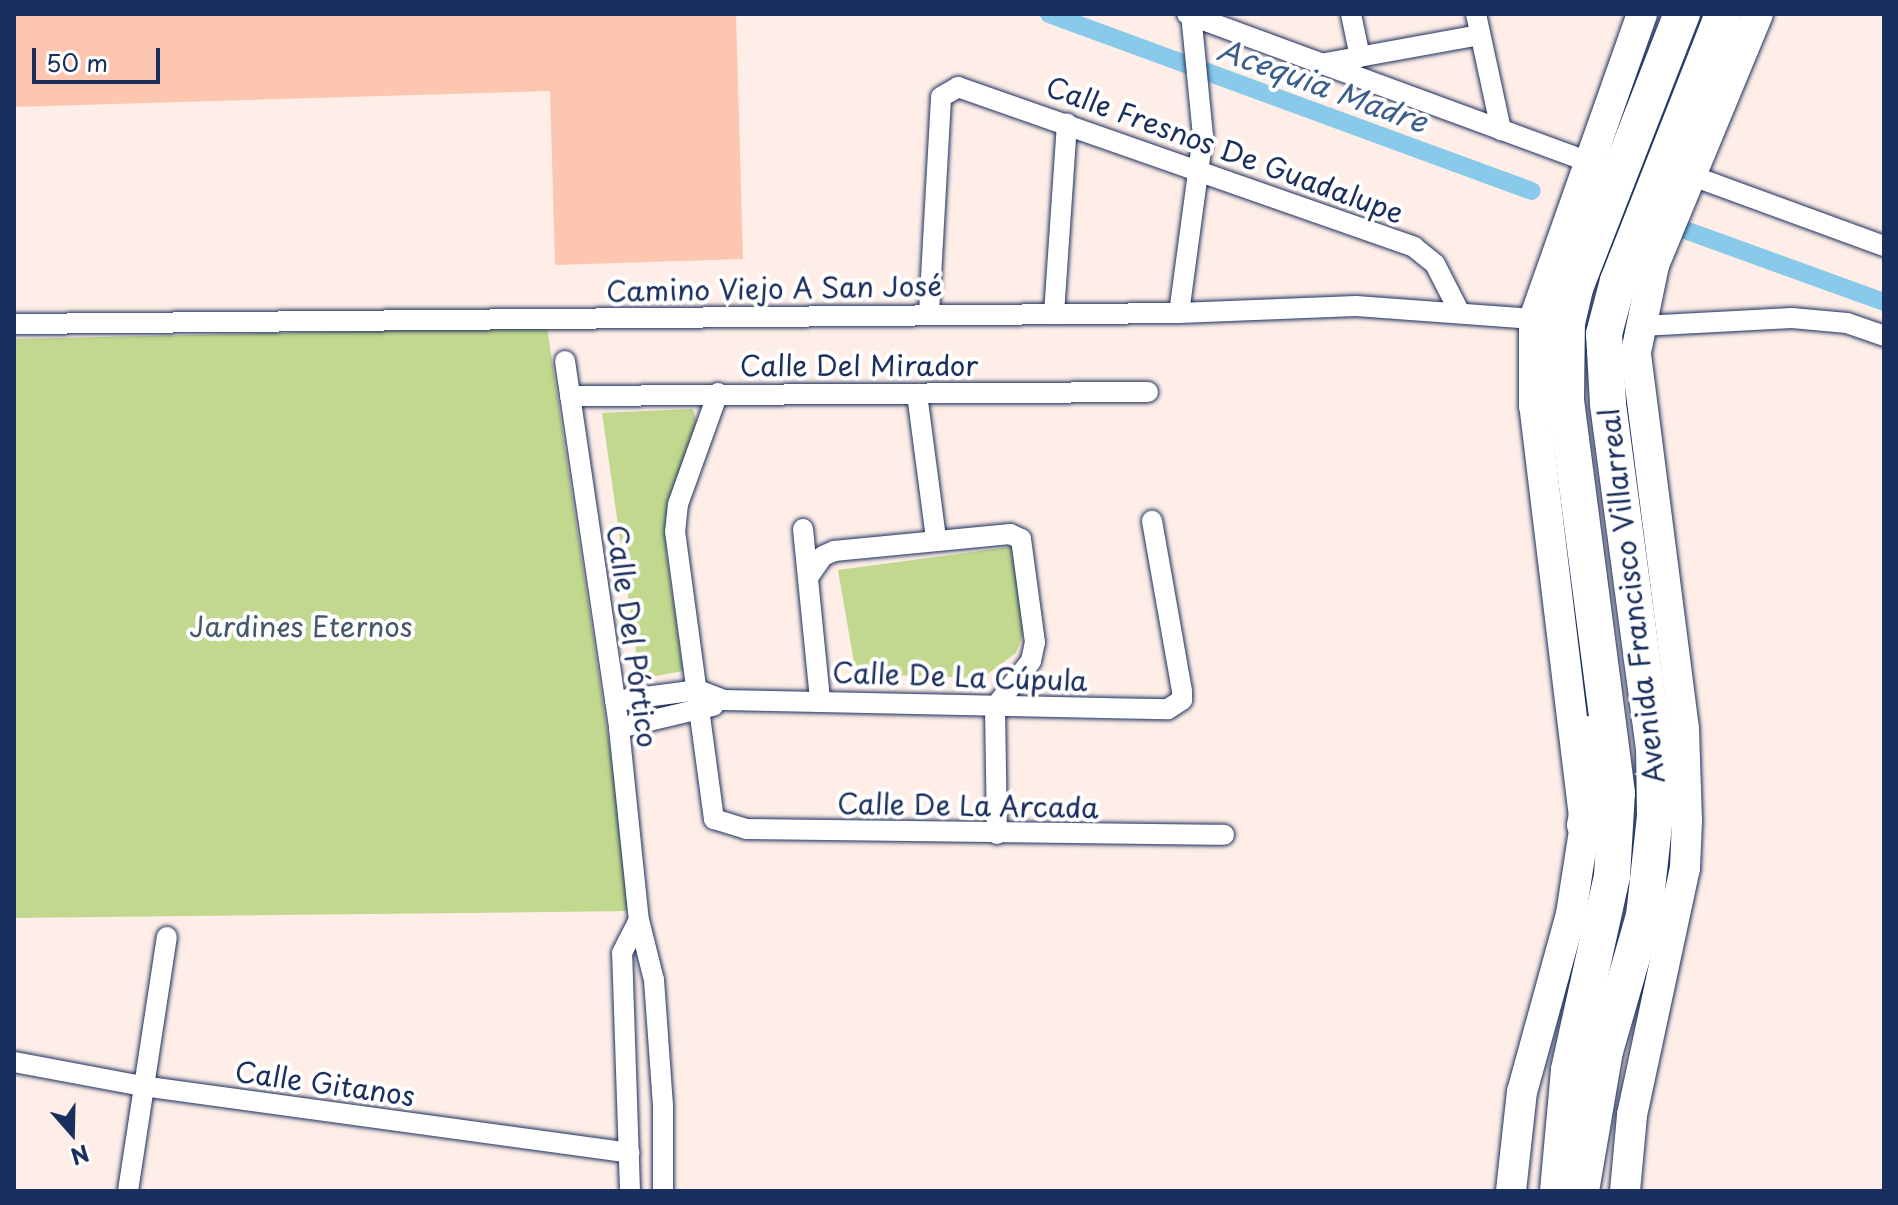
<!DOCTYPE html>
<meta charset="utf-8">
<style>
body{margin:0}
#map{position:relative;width:1898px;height:1205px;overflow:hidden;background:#feeee7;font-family:"Playpen Sans",sans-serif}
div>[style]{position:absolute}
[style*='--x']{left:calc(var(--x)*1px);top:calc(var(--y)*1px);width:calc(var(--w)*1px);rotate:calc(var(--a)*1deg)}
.green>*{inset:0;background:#c2d88e}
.canal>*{height:18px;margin:-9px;padding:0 9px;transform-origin:9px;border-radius:9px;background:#89caea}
.building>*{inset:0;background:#fdc6b0}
.roads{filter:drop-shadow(0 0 2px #1b2f5e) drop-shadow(0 0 2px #1b2f5e)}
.street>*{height:20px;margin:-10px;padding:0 10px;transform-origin:10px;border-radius:10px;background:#fff}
.primary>*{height:30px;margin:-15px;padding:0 15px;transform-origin:15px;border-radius:15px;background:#fff}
.highway>*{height:36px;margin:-18px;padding:0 18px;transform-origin:18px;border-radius:18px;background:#fff}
span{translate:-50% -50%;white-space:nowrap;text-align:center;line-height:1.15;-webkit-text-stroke:8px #fff;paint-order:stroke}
.street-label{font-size:28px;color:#1b2f5e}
.park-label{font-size:28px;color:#45596a}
.water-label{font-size:30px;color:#3c5e88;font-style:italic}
.frame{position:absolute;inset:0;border:16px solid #1b2f5e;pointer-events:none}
.north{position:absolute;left:32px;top:1093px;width:80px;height:80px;-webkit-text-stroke:6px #fff;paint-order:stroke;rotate:160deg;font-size:22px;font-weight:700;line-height:32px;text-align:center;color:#1b2f5e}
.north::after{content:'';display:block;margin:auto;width:28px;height:36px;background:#1b2f5e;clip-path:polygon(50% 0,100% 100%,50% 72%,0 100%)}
.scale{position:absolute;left:32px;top:48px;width:128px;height:36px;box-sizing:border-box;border:4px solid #1b2f5e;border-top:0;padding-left:10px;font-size:24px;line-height:28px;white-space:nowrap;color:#1b2f5e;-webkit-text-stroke:6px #fff;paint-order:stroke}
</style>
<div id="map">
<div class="green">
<div style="clip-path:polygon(547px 327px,634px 911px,14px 918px,14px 339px)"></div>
<div style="clip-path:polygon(693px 409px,697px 423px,667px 506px,666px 550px,683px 671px,640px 679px,602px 413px)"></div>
<div style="clip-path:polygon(1017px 546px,1029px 619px,1016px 653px,982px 678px,856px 674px,838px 570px)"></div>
</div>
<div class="canal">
<div style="--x:1049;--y:14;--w:514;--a:20.13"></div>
<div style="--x:1674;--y:226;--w:223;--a:19.9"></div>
</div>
<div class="building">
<div style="clip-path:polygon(14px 14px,736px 14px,743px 259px,555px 265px,550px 91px,14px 107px)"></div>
</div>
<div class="roads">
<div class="street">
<div style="--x:1187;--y:14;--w:428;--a:20.2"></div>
<div style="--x:1351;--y:14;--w:44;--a:78.2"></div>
<div style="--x:1476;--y:14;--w:119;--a:77.8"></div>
<div style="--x:1320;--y:64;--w:163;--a:-10.3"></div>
<div style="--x:1690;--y:175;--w:207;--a:20.1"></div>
<div style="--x:929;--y:313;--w:216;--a:-86.8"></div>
<div style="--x:941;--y:97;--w:20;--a:-30"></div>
<div style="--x:958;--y:87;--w:483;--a:19.3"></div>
<div style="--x:1414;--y:247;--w:27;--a:39"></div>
<div style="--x:1435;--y:264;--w:55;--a:63"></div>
<div style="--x:1179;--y:313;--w:179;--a:-82.3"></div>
<div style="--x:1203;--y:136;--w:123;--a:-95.6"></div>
<div style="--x:1054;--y:314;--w:191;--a:-86.1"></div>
<div style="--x:14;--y:324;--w:1165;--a:-0.54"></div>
<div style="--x:1179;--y:313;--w:177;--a:-2.3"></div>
<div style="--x:1356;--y:306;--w:178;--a:4.2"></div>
<div style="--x:1640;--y:326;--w:152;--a:-3"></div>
<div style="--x:1792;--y:318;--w:55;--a:5.2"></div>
<div style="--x:1847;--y:323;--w:39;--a:19"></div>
<div style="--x:565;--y:361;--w:371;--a:81.6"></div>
<div style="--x:619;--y:728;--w:193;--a:84.1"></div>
<div style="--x:639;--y:920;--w:62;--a:76"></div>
<div style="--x:654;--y:980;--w:126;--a:85.9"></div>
<div style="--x:663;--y:1106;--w:85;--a:90"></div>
<div style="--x:718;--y:393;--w:118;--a:109.8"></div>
<div style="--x:678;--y:504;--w:27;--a:96"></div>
<div style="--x:675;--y:531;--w:291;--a:82.3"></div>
<div style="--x:714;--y:819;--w:34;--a:17"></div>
<div style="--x:746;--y:829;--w:478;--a:0.7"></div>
<div style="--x:917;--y:394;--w:146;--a:82.5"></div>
<div style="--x:570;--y:396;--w:578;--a:-0.4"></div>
<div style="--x:803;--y:529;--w:171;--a:84.3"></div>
<div style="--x:809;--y:576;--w:24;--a:-55"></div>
<div style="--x:823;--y:556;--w:12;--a:-24"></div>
<div style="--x:834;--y:551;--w:177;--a:-5.5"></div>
<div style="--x:1010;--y:534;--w:12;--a:24"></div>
<div style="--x:1021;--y:539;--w:104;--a:82.3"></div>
<div style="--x:1035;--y:642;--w:19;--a:102"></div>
<div style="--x:1031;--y:661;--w:58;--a:128"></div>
<div style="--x:995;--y:707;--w:127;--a:89.1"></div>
<div style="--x:615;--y:701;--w:84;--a:-7.5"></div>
<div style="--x:698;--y:690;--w:28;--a:21"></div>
<div style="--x:724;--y:700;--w:444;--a:1.2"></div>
<div style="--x:1168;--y:709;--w:17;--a:-33"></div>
<div style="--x:1182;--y:700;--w:9;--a:-90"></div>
<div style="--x:1182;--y:691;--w:173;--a:-100"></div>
<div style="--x:619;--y:728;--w:97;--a:-13.2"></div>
<div style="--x:14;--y:1062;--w:130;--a:10.6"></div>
<div style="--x:142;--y:1086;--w:492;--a:7.8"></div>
<div style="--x:128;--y:1191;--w:257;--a:-81.3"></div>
<div style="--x:630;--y:1191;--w:238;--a:-91.9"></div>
<div style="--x:622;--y:953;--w:37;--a:-63"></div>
</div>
<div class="primary">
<div style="--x:1511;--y:1191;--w:100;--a:-83.7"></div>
<div style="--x:1522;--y:1092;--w:185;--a:-74.6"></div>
<div style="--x:1571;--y:914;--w:90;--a:-81.1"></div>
<div style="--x:1585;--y:825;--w:422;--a:-96.9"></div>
<div style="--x:1534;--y:406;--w:87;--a:-90"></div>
<div style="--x:1534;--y:319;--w:324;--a:-70.5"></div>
<div style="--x:1625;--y:1191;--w:76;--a:-84.7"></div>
<div style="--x:1632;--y:1115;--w:253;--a:-77.9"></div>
<div style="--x:1685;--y:868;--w:48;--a:-87.6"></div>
<div style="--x:1687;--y:820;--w:91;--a:-91.9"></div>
<div style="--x:1684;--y:729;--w:380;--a:-97.3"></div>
<div style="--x:1636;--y:352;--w:89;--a:-78.3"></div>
<div style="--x:1654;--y:265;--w:272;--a:-67.5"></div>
</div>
<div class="highway">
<div style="--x:1585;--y:825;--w:38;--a:-79"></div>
<div style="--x:1592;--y:788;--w:54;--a:-92.1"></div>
<div style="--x:1558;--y:1191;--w:121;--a:-84.8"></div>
<div style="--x:1569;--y:1070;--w:199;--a:-77.5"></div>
<div style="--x:1612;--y:876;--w:83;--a:-86.6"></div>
<div style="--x:1617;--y:793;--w:396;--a:-97.4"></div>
<div style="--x:1566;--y:400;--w:77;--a:-89.3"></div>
<div style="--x:1567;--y:323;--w:36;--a:-77"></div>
<div style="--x:1575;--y:288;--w:294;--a:-68.7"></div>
<div style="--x:1581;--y:1191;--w:142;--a:-80.3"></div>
<div style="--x:1605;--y:1051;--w:141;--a:-73.9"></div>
<div style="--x:1644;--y:916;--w:100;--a:-83.7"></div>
<div style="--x:1655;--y:817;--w:68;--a:-90.8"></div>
<div style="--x:1654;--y:749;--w:349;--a:-97.6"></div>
<div style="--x:1608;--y:403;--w:69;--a:-93.3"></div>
<div style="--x:1604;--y:334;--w:55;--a:-75.2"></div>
<div style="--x:1618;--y:281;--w:287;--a:-68.5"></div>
</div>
</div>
<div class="street-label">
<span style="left:1225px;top:149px;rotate:20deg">Calle Fresnos De Guadalupe</span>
<span style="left:774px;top:288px;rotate:-1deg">Camino Viejo A San José</span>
<span style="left:859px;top:365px">Calle Del Mirador</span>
<span style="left:1631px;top:596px;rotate:-97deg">Avenida Francisco Villarreal</span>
<span style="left:633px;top:636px;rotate:82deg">Calle Del Pórtico</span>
<span style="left:960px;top:676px;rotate:2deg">Calle De La Cúpula</span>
<span style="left:968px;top:805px;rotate:1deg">Calle De La Arcada</span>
<span style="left:325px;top:1083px;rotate:8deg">Calle Gitanos</span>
</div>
<div class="park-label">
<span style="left:301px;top:626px">Jardines Eternos</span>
</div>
<div class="water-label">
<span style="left:1323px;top:85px;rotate:20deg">Acequia Madre</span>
</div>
<div class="frame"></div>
<div class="north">N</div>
<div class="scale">50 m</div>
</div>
